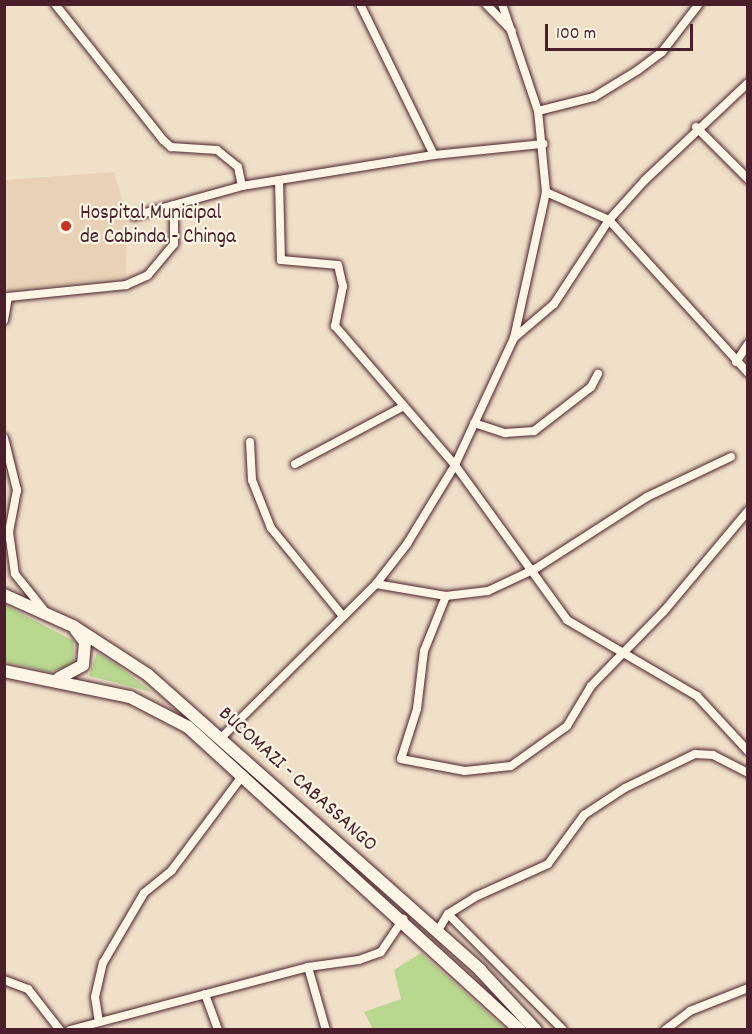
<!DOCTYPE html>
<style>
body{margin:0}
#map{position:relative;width:752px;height:1034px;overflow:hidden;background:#f0e0c8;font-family:Dekko,sans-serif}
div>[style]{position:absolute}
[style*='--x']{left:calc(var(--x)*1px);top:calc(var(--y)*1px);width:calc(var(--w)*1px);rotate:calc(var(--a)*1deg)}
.built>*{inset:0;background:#e8d1b4}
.green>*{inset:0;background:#b8d78f}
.roads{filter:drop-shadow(0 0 2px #4a1f2b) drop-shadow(0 0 2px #4a1f2b)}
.street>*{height:8px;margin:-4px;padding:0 4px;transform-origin:4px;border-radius:4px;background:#fcf5e5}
.primary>*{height:12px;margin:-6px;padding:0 6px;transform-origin:6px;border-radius:6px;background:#fcf5e5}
.dots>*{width:16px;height:16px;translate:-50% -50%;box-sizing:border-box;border:3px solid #fcf5e5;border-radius:50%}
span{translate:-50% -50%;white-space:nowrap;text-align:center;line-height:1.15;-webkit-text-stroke:4.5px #fcf5e5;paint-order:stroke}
.poi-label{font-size:21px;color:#4a1f2b}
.left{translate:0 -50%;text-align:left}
.street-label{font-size:21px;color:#4a1f2b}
.frame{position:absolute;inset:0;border:6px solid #4a1f2b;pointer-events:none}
.scale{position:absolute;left:545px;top:24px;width:148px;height:27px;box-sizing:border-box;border:3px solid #4a1f2b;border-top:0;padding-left:8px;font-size:18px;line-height:21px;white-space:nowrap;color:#4a1f2b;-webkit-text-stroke:4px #fcf5e5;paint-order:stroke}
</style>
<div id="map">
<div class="built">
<div style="clip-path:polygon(114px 172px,127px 216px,126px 277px,5px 291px,5px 180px)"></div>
</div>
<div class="green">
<div style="clip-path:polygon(5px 605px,74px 641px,74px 666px,50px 672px,5px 662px)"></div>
<div style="clip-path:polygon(97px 653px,117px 665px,152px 692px,89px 676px)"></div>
<div style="clip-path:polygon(421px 953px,505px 1029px,373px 1029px,364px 1012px,401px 999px,394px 970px)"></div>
</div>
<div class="roads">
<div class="street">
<div style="--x:55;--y:4;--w:174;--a:51.5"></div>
<div style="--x:163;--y:140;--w:11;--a:41"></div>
<div style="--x:171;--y:147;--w:46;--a:3.7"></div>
<div style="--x:217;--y:150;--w:27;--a:39"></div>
<div style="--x:238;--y:167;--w:19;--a:78"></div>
<div style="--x:360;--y:4;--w:168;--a:63.9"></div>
<div style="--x:486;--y:4;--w:37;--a:46"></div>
<div style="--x:538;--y:111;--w:58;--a:-14"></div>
<div style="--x:594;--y:97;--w:52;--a:-31.5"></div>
<div style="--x:638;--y:70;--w:30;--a:-37"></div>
<div style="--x:662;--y:52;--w:61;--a:-52.4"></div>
<div style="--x:696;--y:127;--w:74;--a:45"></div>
<div style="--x:279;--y:180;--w:80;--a:88.6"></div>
<div style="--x:281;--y:260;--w:57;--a:5"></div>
<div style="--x:338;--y:265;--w:22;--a:77"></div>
<div style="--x:343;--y:286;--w:41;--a:101.3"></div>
<div style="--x:335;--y:326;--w:184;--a:49.2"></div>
<div style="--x:455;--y:465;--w:191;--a:54.1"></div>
<div style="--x:567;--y:620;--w:151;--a:30.3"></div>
<div style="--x:697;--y:696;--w:75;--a:47.2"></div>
<div style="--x:546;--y:192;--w:69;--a:24"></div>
<div style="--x:609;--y:220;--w:207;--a:47.7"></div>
<div style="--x:134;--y:216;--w:112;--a:-15.5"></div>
<div style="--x:242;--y:186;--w:194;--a:-9.2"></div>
<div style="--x:434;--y:155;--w:110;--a:-5.8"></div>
<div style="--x:4;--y:320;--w:23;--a:-80"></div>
<div style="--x:8;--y:297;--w:119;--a:-5.8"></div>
<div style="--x:126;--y:285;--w:24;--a:-24"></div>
<div style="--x:148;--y:275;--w:40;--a:-50"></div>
<div style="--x:174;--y:244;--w:39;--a:-90"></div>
<div style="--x:514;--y:338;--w:52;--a:-40.4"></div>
<div style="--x:554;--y:304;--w:100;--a:-56.8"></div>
<div style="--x:609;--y:220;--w:54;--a:-48"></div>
<div style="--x:645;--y:180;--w:141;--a:-43.3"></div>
<div style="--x:736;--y:362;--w:22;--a:-56"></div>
<div style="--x:474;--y:423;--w:33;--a:18"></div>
<div style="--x:505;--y:433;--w:29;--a:-4"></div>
<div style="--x:534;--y:431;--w:72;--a:-37.7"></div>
<div style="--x:591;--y:387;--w:15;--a:-62"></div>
<div style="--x:4;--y:438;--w:54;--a:76"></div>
<div style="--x:17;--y:490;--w:43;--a:100.8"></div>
<div style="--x:250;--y:442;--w:38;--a:87"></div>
<div style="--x:252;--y:480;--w:52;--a:68.4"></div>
<div style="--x:271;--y:528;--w:112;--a:50.8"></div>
<div style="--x:295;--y:464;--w:123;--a:-28"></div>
<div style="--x:4;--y:538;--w:8;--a:-50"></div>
<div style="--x:9;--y:532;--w:42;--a:81.9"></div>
<div style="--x:15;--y:574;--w:45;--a:51.3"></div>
<div style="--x:376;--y:584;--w:71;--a:9.7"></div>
<div style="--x:446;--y:596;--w:42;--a:-6.8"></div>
<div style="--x:488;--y:591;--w:52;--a:-25.1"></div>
<div style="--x:535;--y:569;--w:133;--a:-32.7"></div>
<div style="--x:647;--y:497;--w:93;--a:-25.5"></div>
<div style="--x:446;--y:596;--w:59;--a:111.8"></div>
<div style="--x:424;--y:651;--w:58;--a:96.9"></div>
<div style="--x:417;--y:709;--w:52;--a:107.7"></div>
<div style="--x:401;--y:759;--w:65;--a:10.6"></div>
<div style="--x:465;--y:771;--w:46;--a:-6.2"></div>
<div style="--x:511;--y:766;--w:69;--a:-35.5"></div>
<div style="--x:567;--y:726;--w:47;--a:-59"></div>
<div style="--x:591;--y:686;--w:105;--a:-45.8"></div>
<div style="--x:664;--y:611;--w:131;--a:-50"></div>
<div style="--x:221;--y:738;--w:218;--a:-44.8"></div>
<div style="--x:376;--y:584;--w:51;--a:-52.2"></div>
<div style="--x:407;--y:544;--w:92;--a:-58.7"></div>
<div style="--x:455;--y:465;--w:140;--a:-65.1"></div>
<div style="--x:514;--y:338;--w:149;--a:-77.6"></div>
<div style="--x:546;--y:192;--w:81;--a:-95.6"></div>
<div style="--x:538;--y:111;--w:113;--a:-108.6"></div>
<div style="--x:448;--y:914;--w:163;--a:45.2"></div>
<div style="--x:437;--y:932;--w:21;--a:-59"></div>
<div style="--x:448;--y:914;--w:32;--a:-32"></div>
<div style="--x:475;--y:897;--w:80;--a:-24.3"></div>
<div style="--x:548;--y:864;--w:61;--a:-53.7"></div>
<div style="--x:584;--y:815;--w:49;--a:-33.4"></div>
<div style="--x:625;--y:788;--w:78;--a:-25.9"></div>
<div style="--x:695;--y:754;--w:18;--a:3"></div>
<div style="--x:713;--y:755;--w:39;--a:27"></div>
<div style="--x:308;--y:967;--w:66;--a:74.1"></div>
<div style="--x:4;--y:980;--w:26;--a:21"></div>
<div style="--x:28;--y:989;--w:52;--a:52"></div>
<div style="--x:205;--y:994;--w:38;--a:70"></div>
<div style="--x:99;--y:1022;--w:25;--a:-99"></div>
<div style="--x:95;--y:997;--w:35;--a:-77"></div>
<div style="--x:103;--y:963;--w:81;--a:-59.6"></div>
<div style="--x:144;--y:893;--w:36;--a:-39"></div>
<div style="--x:172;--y:870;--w:119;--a:-53.2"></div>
<div style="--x:70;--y:1030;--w:246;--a:-14.8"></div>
<div style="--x:308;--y:967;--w:51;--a:-7.8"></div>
<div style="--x:359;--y:960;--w:23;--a:-20"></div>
<div style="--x:381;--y:952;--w:40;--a:-56"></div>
<div style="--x:665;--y:1030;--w:31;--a:-37"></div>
<div style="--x:690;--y:1011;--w:62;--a:-21.6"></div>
</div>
<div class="primary">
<div style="--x:4;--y:595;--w:76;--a:24.2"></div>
<div style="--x:73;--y:626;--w:88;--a:33"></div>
<div style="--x:147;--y:674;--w:446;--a:41.6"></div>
<div style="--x:480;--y:970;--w:82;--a:47"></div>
<div style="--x:4;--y:671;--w:129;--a:11.7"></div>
<div style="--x:130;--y:697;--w:65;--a:27.3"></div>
<div style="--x:188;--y:727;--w:449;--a:42.4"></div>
<div style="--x:59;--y:678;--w:27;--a:-28"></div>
<div style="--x:83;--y:665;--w:23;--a:-85"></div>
<div style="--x:85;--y:642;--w:15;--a:-127"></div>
</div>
</div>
<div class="dots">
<div style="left:66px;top:226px;background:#c8321e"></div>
</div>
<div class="poi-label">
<span class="left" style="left:80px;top:226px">Hospital Municipal<br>de Cabinda - Chinga</span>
</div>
<div class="street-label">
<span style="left:297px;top:780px;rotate:42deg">BUCOMAZI - CABASSANGO</span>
</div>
<div class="frame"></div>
<div class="scale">100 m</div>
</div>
